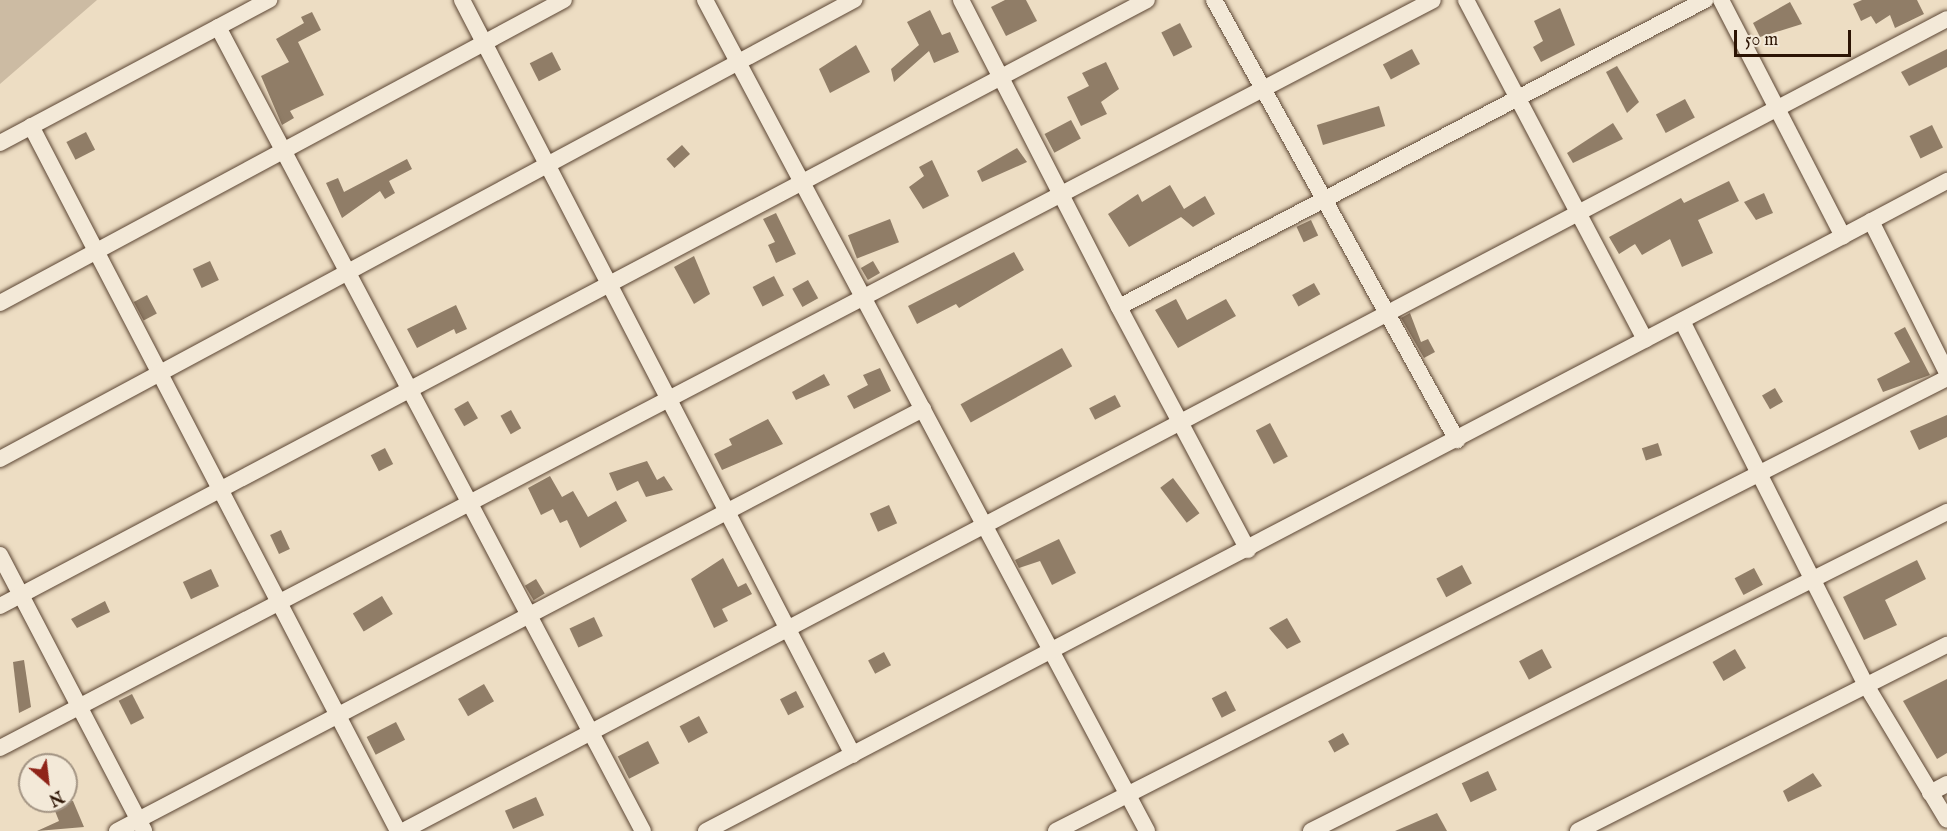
<!DOCTYPE html>
<style>
body{margin:0}
#map{position:relative;width:1947px;height:831px;overflow:hidden;background:#edddc3;font-family:"IM FELL English",serif}
div>[style]{position:absolute}
[style*='--x']{left:calc(var(--x)*1px);top:calc(var(--y)*1px);width:calc(var(--w)*1px);rotate:calc(var(--a)*1deg)}
.green>*{inset:0;background:#ccbba3}
.building>*{inset:0;background:#907d67;transform-origin:0 0}
.roads{filter:drop-shadow(0 0 2px #5c4634) drop-shadow(0 0 2px #5c4634)}
.street>*{height:16px;margin:-8px;padding:0 8px;transform-origin:8px;border-radius:8px;background:#f3e9d8}
span{translate:-50% -50%;white-space:nowrap;text-align:center;line-height:1.15;-webkit-text-stroke:6px #f3e9d8;paint-order:stroke}
.north{position:absolute;left:18px;top:753px;width:60px;height:60px;box-sizing:border-box;background:#f3e9d8;border:2px solid #a39483;border-radius:50%;rotate:152deg;font-size:16px;font-weight:700;line-height:24px;text-align:center;color:#2c1404}
.north::after{content:'';display:block;margin:auto;width:21px;height:27px;background:#8f2418;clip-path:polygon(50% 0,100% 100%,50% 72%,0 100%)}
.scale{position:absolute;left:1734px;top:30px;width:117px;height:27px;box-sizing:border-box;border:3px solid #2c1404;border-top:0;padding-left:8px;font-size:18px;line-height:21px;white-space:nowrap;color:#2c1404;-webkit-text-stroke:4px #f3e9d8;paint-order:stroke}
</style>
<div id="map">
<div class="green">
<div style="clip-path:polygon(0 0,97px 0,0 84px)"></div>
</div>
<div class="building">
<div style="clip-path:polygon(1005px 0,1026px 0,1037px 21px,1006px 36px,991px 7px)"></div>
<div style="clip-path:polygon(1862px 0,1917px 0,1924px 14px,1895px 28px,1890px 15px,1876px 24px,1871px 16px,1861px 21px,1853px 4px)"></div>
<div style="clip-path:polygon(1790px 2px,1802px 24px,1760px 37px,1753px 23px)"></div>
<div style="clip-path:polygon(1560px 8px,1575px 45px,1541px 62px,1533px 47px,1543px 41px,1534px 21px)"></div>
<div style="clip-path:polygon(930px 10px,942px 35px,950px 32px,959px 52px,934px 63px,929px 51px,894px 82px,891px 69px,919px 45px,907px 22px)"></div>
<div style="clip-path:polygon(312px 12px,321px 30px,298px 42px,324px 95px,290px 111px,294px 118px,282px 125px,261px 76px,289px 62px,276px 39px,304px 23px,301px 17px)"></div>
<div style="left:1180px;top:23px;width:27px;height:21px;rotate:63deg"></div>
<div style="clip-path:polygon(856px 45px,870px 72px,830px 93px,819px 69px)"></div>
<div style="left:1412px;top:49px;width:17px;height:33px;rotate:62deg"></div>
<div style="clip-path:polygon(1947px 49px,1947px 67px,1909px 86px,1901px 72px)"></div>
<div style="left:552px;top:52px;width:20px;height:25px;rotate:63deg"></div>
<div style="clip-path:polygon(1106px 62px,1119px 89px,1101px 102px,1107px 114px,1081px 126px,1067px 97px,1089px 86px,1082px 73px)"></div>
<div style="clip-path:polygon(1617px 66px,1639px 102px,1627px 113px,1606px 72px)"></div>
<div style="left:1685px;top:99px;width:21px;height:33px;rotate:62deg"></div>
<div style="left:1379px;top:106px;width:21px;height:65px;rotate:73deg"></div>
<div style="left:1071px;top:120px;width:21px;height:30px;rotate:62deg"></div>
<div style="clip-path:polygon(1613px 123px,1623px 139px,1573px 163px,1567px 153px)"></div>
<div style="left:1932px;top:125px;width:25px;height:25px;rotate:64deg"></div>
<div style="left:86px;top:132px;width:20px;height:22px;rotate:63deg"></div>
<div style="left:682px;top:145px;width:12px;height:21px;rotate:48deg"></div>
<div style="clip-path:polygon(1017px 148px,1027px 162px,982px 182px,977px 171px)"></div>
<div style="clip-path:polygon(407px 159px,412px 169px,389px 181px,395px 193px,385px 199px,380px 191px,342px 218px,326px 183px,338px 178px,344px 192px)"></div>
<div style="clip-path:polygon(932px 160px,949px 196px,923px 209px,909px 187px,924px 176px,919px 167px)"></div>
<div style="clip-path:polygon(1729px 181px,1739px 201px,1698px 220px,1713px 253px,1682px 267px,1670px 239px,1642px 255px,1635px 244px,1619px 254px,1609px 237px,1681px 198px,1684px 203px)"></div>
<div style="clip-path:polygon(1170px 185px,1184px 209px,1205px 196px,1215px 214px,1193px 227px,1181px 217px,1129px 247px,1108px 214px,1138px 194px,1142px 202px)"></div>
<div style="clip-path:polygon(1764px 193px,1773px 213px,1756px 220px,1744px 202px)"></div>
<div style="clip-path:polygon(776px 213px,796px 254px,776px 263px,768px 245px,775px 242px,763px 219px)"></div>
<div style="left:890px;top:219px;width:25px;height:45px;rotate:69deg"></div>
<div style="left:1311px;top:220px;width:17px;height:16px;rotate:65deg"></div>
<div style="clip-path:polygon(1014px 252px,1024px 270px,959px 308px,956px 304px,917px 324px,908px 306px)"></div>
<div style="clip-path:polygon(694px 256px,710px 294px,694px 304px,674px 267px)"></div>
<div style="left:210px;top:261px;width:21px;height:19px;rotate:65deg"></div>
<div style="left:873px;top:261px;width:14px;height:14px;rotate:60deg"></div>
<div style="left:774px;top:276px;width:22px;height:24px;rotate:63deg"></div>
<div style="left:808px;top:280px;width:21px;height:18px;rotate:61deg"></div>
<div style="left:1314px;top:283px;width:13px;height:25px;rotate:61deg"></div>
<div style="left:147px;top:295px;width:21px;height:15px;rotate:62deg"></div>
<div style="clip-path:polygon(1176px 299px,1187px 320px,1226px 299px,1236px 316px,1178px 348px,1155px 310px)"></div>
<div style="clip-path:polygon(456px 305px,467px 329px,456px 334px,454px 329px,417px 348px,407px 329px)"></div>
<div style="clip-path:polygon(1410px 313px,1421px 342px,1428px 339px,1435px 352px,1424px 358px,1401px 318px)"></div>
<div style="clip-path:polygon(1905px 327px,1930px 375px,1883px 392px,1877px 379px,1910px 362px,1894px 333px)"></div>
<div style="left:1062px;top:348px;width:21px;height:116px;rotate:61deg"></div>
<div style="clip-path:polygon(880px 368px,891px 391px,854px 409px,847px 396px,868px 385px,863px 375px)"></div>
<div style="clip-path:polygon(824px 374px,830px 385px,796px 400px,792px 392px)"></div>
<div style="left:1775px;top:388px;width:16px;height:15px;rotate:60deg"></div>
<div style="left:1115px;top:395px;width:13px;height:29px;rotate:63deg"></div>
<div style="left:468px;top:401px;width:20px;height:16px;rotate:60deg"></div>
<div style="left:511px;top:410px;width:21px;height:12px;rotate:61deg"></div>
<div style="clip-path:polygon(1947px 415px,1947px 437px,1919px 450px,1910px 431px)"></div>
<div style="clip-path:polygon(768px 419px,783px 444px,722px 470px,714px 454px,732px 445px,729px 439px)"></div>
<div style="left:1270px;top:423px;width:38px;height:16px;rotate:62deg"></div>
<div style="left:1658px;top:443px;width:13px;height:17px;rotate:72deg"></div>
<div style="left:385px;top:448px;width:18px;height:16px;rotate:63deg"></div>
<div style="clip-path:polygon(647px 461px,657px 480px,664px 476px,673px 490px,646px 497px,638px 481px,617px 491px,609px 473px)"></div>
<div style="clip-path:polygon(550px 476px,562px 497px,573px 491px,588px 517px,616px 501px,627px 521px,580px 548px,567px 520px,560px 523px,553px 509px,541px 515px,528px 488px)"></div>
<div style="left:1173px;top:478px;width:44px;height:16px;rotate:53deg"></div>
<div style="left:889px;top:505px;width:20px;height:21px;rotate:66deg"></div>
<div style="left:281px;top:530px;width:21px;height:12px;rotate:65deg"></div>
<div style="clip-path:polygon(1059px 539px,1076px 573px,1052px 585px,1040px 561px,1019px 568px,1015px 560px)"></div>
<div style="clip-path:polygon(723px 558px,738px 587px,746px 583px,752px 594px,722px 609px,728px 621px,714px 628px,691px 579px)"></div>
<div style="clip-path:polygon(1917px 560px,1926px 579px,1885px 600px,1897px 625px,1864px 640px,1843px 597px)"></div>
<div style="left:1462px;top:565px;width:21px;height:29px;rotate:62deg"></div>
<div style="left:1754px;top:568px;width:19px;height:22px;rotate:62deg"></div>
<div style="left:211px;top:569px;width:19px;height:31px;rotate:65deg"></div>
<div style="left:536px;top:579px;width:17px;height:13px;rotate:59deg"></div>
<div style="left:382px;top:596px;width:21px;height:34px;rotate:59deg"></div>
<div style="clip-path:polygon(105px 601px,110px 612px,77px 628px,71px 619px)"></div>
<div style="left:594px;top:617px;width:21px;height:27px;rotate:65deg"></div>
<div style="clip-path:polygon(1287px 618px,1301px 642px,1287px 649px,1269px 628px)"></div>
<div style="left:1542px;top:649px;width:21px;height:26px;rotate:62deg"></div>
<div style="left:1735px;top:649px;width:22px;height:26px;rotate:60deg"></div>
<div style="left:884px;top:652px;width:15px;height:18px;rotate:62deg"></div>
<div style="clip-path:polygon(24px 660px,31px 707px,19px 713px,13px 662px)"></div>
<div style="clip-path:polygon(1947px 679px,1947px 753px,1937px 759px,1903px 701px)"></div>
<div style="left:484px;top:684px;width:20px;height:30px;rotate:60deg"></div>
<div style="left:796px;top:691px;width:18px;height:18px;rotate:63deg"></div>
<div style="left:1226px;top:691px;width:22px;height:16px;rotate:63deg"></div>
<div style="left:132px;top:694px;width:27px;height:15px;rotate:63deg"></div>
<div style="left:699px;top:716px;width:19px;height:22px;rotate:62deg"></div>
<div style="left:396px;top:722px;width:20px;height:33px;rotate:63deg"></div>
<div style="left:1343px;top:733px;width:13px;height:17px;rotate:61deg"></div>
<div style="left:648px;top:741px;width:25px;height:34px;rotate:63deg"></div>
<div style="left:1488px;top:771px;width:21px;height:29px;rotate:65deg"></div>
<div style="clip-path:polygon(1813px 773px,1822px 786px,1788px 802px,1783px 791px)"></div>
<div style="left:536px;top:797px;width:20px;height:34px;rotate:66deg"></div>
<div style="clip-path:polygon(51px 801px,73px 801px,84px 827px,37px 831px,59px 821px)"></div>
<div style="clip-path:polygon(1437px 813px,1447px 831px,1395px 831px)"></div>
</div>
<div class="roads">
<div class="street">
<div style="--x:462;--y:0;--w:850;--a:62.62"></div>
<div style="--x:705;--y:0;--w:941;--a:61.99"></div>
<div style="--x:961;--y:0;--w:345;--a:62.8"></div>
<div style="--x:1214;--y:0;--w:503;--a:61.09"></div>
<div style="--x:1466;--y:0;--w:384;--a:62.2"></div>
<div style="--x:1721;--y:0;--w:266;--a:62.7"></div>
<div style="--x:1843;--y:236;--w:118;--a:-27.9"></div>
<div style="--x:218;--y:27;--w:909;--a:62.14"></div>
<div style="--x:31;--y:126;--w:795;--a:62.5"></div>
<div style="--x:0;--y:143;--w:305;--a:-28"></div>
<div style="--x:1871;--y:221;--w:170;--a:63.4"></div>
<div style="--x:0;--y:303;--w:640;--a:-28.25"></div>
<div style="--x:1682;--y:321;--w:408;--a:63.2"></div>
<div style="--x:1866;--y:685;--w:157;--a:59"></div>
<div style="--x:0;--y:459;--w:970;--a:-28.26"></div>
<div style="--x:1248;--y:550;--w:275;--a:-118"></div>
<div style="--x:1119;--y:307;--w:662;--a:-27.65"></div>
<div style="--x:0;--y:555;--w:311;--a:62.4"></div>
<div style="--x:0;--y:606;--w:1297;--a:-27.85"></div>
<div style="--x:0;--y:748;--w:1616;--a:-27.56"></div>
<div style="--x:1930;--y:793;--w:19;--a:-28"></div>
<div style="--x:117;--y:831;--w:910;--a:-27.64"></div>
<div style="--x:403;--y:831;--w:1744;--a:-27.74"></div>
<div style="--x:706;--y:831;--w:1283;--a:-27.62"></div>
<div style="--x:1056;--y:831;--w:1000;--a:-26.95"></div>
<div style="--x:1311;--y:831;--w:712;--a:-26.64"></div>
<div style="--x:1578;--y:831;--w:413;--a:-26.8"></div>
</div>
</div>
<div class="north">N</div>
<div class="scale">50 m</div>
</div>
